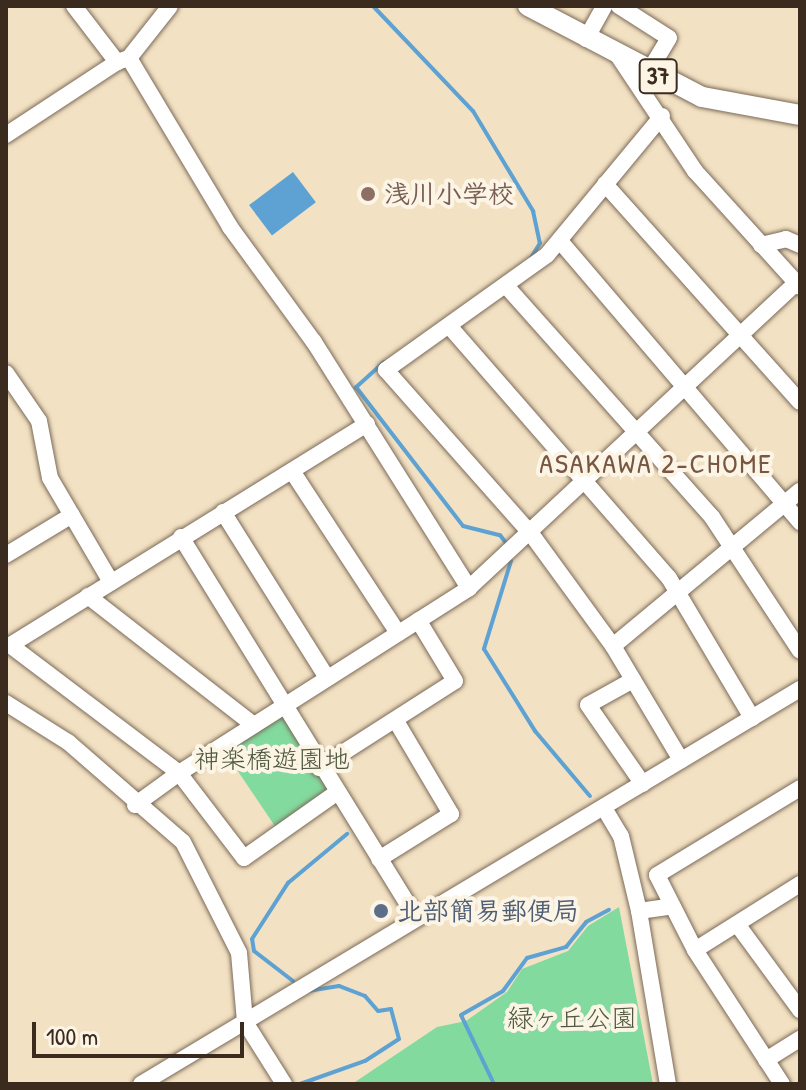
<!DOCTYPE html>
<meta charset="utf-8">
<style>
body{margin:0}
#map{position:relative;width:806px;height:1090px;overflow:hidden;background:#f3e1c3;font-family:"Patrick Hand","Klee One",sans-serif}
div>[style]{position:absolute}
[style*='--x']{left:calc(var(--x)*1px);top:calc(var(--y)*1px);width:calc(var(--w)*1px);rotate:calc(var(--a)*1deg)}
.green>*{inset:0;background:#83da9e;transform-origin:0 0}
.water>*{inset:0;background:#5da2d2;transform-origin:0 0}
.stream>*{height:4px;margin:-2px;padding:0 2px;transform-origin:2px;border-radius:2px;background:#5da2d2}
.roads{filter:drop-shadow(0 0 2px #7b6a58) drop-shadow(0 0 2px #7b6a58)}
.minor>*{height:16px;margin:-8px;padding:0 8px;transform-origin:8px;border-radius:8px;background:#fff}
.major>*{height:20px;margin:-10px;padding:0 10px;transform-origin:10px;border-radius:10px;background:#fff}
.dots>*{width:22px;height:22px;translate:-50% -50%;box-sizing:border-box;border:4px solid #fcf5e5;border-radius:50%}
span{translate:-50% -50%;white-space:nowrap;text-align:center;line-height:1.15;-webkit-text-stroke:8px #fcf5e5;paint-order:stroke}
.shield-label span{padding:2px 6px;background:#fcf5e5;border:2px solid;border-radius:6px;-webkit-text-stroke-width:0}
.shield-label{font-size:24px;color:#3b2a1e;font-weight:700}
.education-label{font-size:26px;color:#785e54;font-weight:700}
.left{translate:0 -50%;text-align:left}
.park-label{font-size:26px;color:#4d563e}
.service-label{font-size:26px;color:#4e5e75;font-weight:700}
.neighbourhood-label{font-size:28px;color:#795641;letter-spacing:2px}
.frame{position:absolute;inset:0;border:8px solid #3b2a1e;pointer-events:none}
.scale{position:absolute;left:32px;top:1022px;width:212px;height:36px;box-sizing:border-box;border:4px solid #3b2a1e;border-top:0;padding-left:10px;font-size:24px;line-height:28px;white-space:nowrap;color:#3b2a1e;-webkit-text-stroke:6px #fcf5e5;paint-order:stroke}
</style>
<div id="map">
<div class="green">
<div style="left:280px;top:712px;width:94px;height:68px;rotate:56deg"></div>
<div style="clip-path:polygon(619px 907px,653px 1084px,352px 1084px,437px 1027px,466px 1021px,507px 992px,522px 969px,568px 951px,588px 926px)"></div>
</div>
<div class="water">
<div style="left:293px;top:172px;width:38px;height:55px;rotate:53deg"></div>
</div>
<div class="stream">
<div style="--x:373;--y:6;--w:145;--a:46.4"></div>
<div style="--x:473;--y:111;--w:117;--a:59"></div>
<div style="--x:533;--y:211;--w:33;--a:78"></div>
<div style="--x:540;--y:243;--w:17;--a:121"></div>
<div style="--x:384;--y:362;--w:38;--a:138"></div>
<div style="--x:356;--y:387;--w:175;--a:52.4"></div>
<div style="--x:463;--y:526;--w:38;--a:14"></div>
<div style="--x:500;--y:535;--w:10;--a:53"></div>
<div style="--x:511;--y:561;--w:92;--a:107.1"></div>
<div style="--x:484;--y:649;--w:97;--a:58.1"></div>
<div style="--x:535;--y:731;--w:85;--a:49.8"></div>
<div style="--x:293;--y:981;--w:49;--a:-142.4"></div>
<div style="--x:254;--y:951;--w:12;--a:-99"></div>
<div style="--x:252;--y:939;--w:67;--a:-57.3"></div>
<div style="--x:288;--y:883;--w:77;--a:-39.7"></div>
<div style="--x:300;--y:1084;--w:69;--a:-19.5"></div>
<div style="--x:365;--y:1061;--w:40;--a:-32.9"></div>
<div style="--x:399;--y:1039;--w:31;--a:-105"></div>
<div style="--x:391;--y:1009;--w:13;--a:171"></div>
<div style="--x:378;--y:1011;--w:20;--a:-131"></div>
<div style="--x:365;--y:996;--w:28;--a:-159"></div>
<div style="--x:339;--y:986;--w:30;--a:171"></div>
<div style="--x:494;--y:1084;--w:76;--a:-115.6"></div>
<div style="--x:461;--y:1015;--w:48;--a:-29.7"></div>
<div style="--x:503;--y:991;--w:41;--a:-54"></div>
<div style="--x:527;--y:958;--w:41;--a:-15.8"></div>
<div style="--x:566;--y:947;--w:32;--a:-51"></div>
<div style="--x:586;--y:922;--w:26;--a:-28"></div>
</div>
<div class="roads">
<div class="minor">
<div style="--x:74;--y:6;--w:71;--a:52.5"></div>
<div style="--x:117;--y:62;--w:13;--a:-18"></div>
<div style="--x:129;--y:58;--w:66;--a:-51.7"></div>
<div style="--x:619;--y:6;--w:59;--a:32.6"></div>
<div style="--x:669;--y:38;--w:39;--a:121"></div>
<div style="--x:586;--y:39;--w:38;--a:-61"></div>
<div style="--x:619;--y:57;--w:137;--a:56.3"></div>
<div style="--x:695;--y:171;--w:156;--a:47.8"></div>
<div style="--x:129;--y:58;--w:197;--a:59.1"></div>
<div style="--x:230;--y:227;--w:142;--a:53.9"></div>
<div style="--x:314;--y:342;--w:291;--a:57.8"></div>
<div style="--x:662;--y:116;--w:180;--a:129.6"></div>
<div style="--x:547;--y:255;--w:198;--a:144.5"></div>
<div style="--x:386;--y:370;--w:220;--a:48.5"></div>
<div style="--x:532;--y:535;--w:137;--a:53.9"></div>
<div style="--x:613;--y:646;--w:133;--a:59.2"></div>
<div style="--x:6;--y:135;--w:133;--a:-33.3"></div>
<div style="--x:605;--y:184;--w:292;--a:48.2"></div>
<div style="--x:560;--y:241;--w:370;--a:49.5"></div>
<div style="--x:761;--y:245;--w:26;--a:-13"></div>
<div style="--x:786;--y:239;--w:15;--a:23"></div>
<div style="--x:508;--y:288;--w:307;--a:48.3"></div>
<div style="--x:712;--y:517;--w:160;--a:56.7"></div>
<div style="--x:450;--y:327;--w:333;--a:48.9"></div>
<div style="--x:669;--y:578;--w:163;--a:59.3"></div>
<div style="--x:6;--y:373;--w:58;--a:55.5"></div>
<div style="--x:39;--y:421;--w:58;--a:79.1"></div>
<div style="--x:50;--y:478;--w:121;--a:59.6"></div>
<div style="--x:367;--y:424;--w:420;--a:148.2"></div>
<div style="--x:10;--y:645;--w:212;--a:37.1"></div>
<div style="--x:179;--y:773;--w:344;--a:-32.5"></div>
<div style="--x:469;--y:588;--w:447;--a:-43"></div>
<div style="--x:292;--y:471;--w:194;--a:56.8"></div>
<div style="--x:223;--y:512;--w:196;--a:57.9"></div>
<div style="--x:181;--y:537;--w:447;--a:58.3"></div>
<div style="--x:6;--y:555;--w:77;--a:-31.2"></div>
<div style="--x:88;--y:596;--w:210;--a:37.9"></div>
<div style="--x:613;--y:646;--w:243;--a:-39.7"></div>
<div style="--x:633;--y:680;--w:51;--a:150.9"></div>
<div style="--x:588;--y:705;--w:96;--a:55.2"></div>
<div style="--x:6;--y:703;--w:73;--a:32.2"></div>
<div style="--x:68;--y:742;--w:152;--a:41"></div>
<div style="--x:183;--y:842;--w:124;--a:63.2"></div>
<div style="--x:239;--y:953;--w:69;--a:85"></div>
<div style="--x:245;--y:1022;--w:73;--a:57.8"></div>
<div style="--x:319;--y:768;--w:161;--a:-32.6"></div>
<div style="--x:455;--y:681;--w:71;--a:-121.2"></div>
<div style="--x:135;--y:805;--w:54;--a:-36"></div>
<div style="--x:179;--y:773;--w:107;--a:52.6"></div>
<div style="--x:244;--y:858;--w:113;--a:-35.2"></div>
<div style="--x:604;--y:808;--w:33;--a:59"></div>
<div style="--x:621;--y:836;--w:77;--a:76.5"></div>
<div style="--x:639;--y:911;--w:175;--a:80.5"></div>
<div style="--x:379;--y:859;--w:85;--a:-32"></div>
<div style="--x:451;--y:814;--w:108;--a:-120.6"></div>
<div style="--x:639;--y:911;--w:34;--a:-8"></div>
<div style="--x:737;--y:924;--w:107;--a:53.8"></div>
<div style="--x:695;--y:950;--w:124;--a:-32.2"></div>
<div style="--x:766;--y:1060;--w:40;--a:-32"></div>
<div style="--x:141;--y:1084;--w:768;--a:-30.94"></div>
<div style="--x:782;--y:1084;--w:160;--a:-123"></div>
<div style="--x:695;--y:950;--w:84;--a:-116.9"></div>
<div style="--x:657;--y:875;--w:167;--a:-31.3"></div>
</div>
<div class="major">
<div style="--x:528;--y:6;--w:196;--a:27.6"></div>
<div style="--x:702;--y:97;--w:100;--a:10.4"></div>
</div>
</div>
<div class="dots">
<div style="left:368px;top:194px;background:#8d6e63"></div>
<div style="left:381px;top:911px;background:#5c6f8a"></div>
</div>
<div class="shield-label">
<span style="left:658px;top:76px">37</span>
</div>
<div class="education-label">
<span class="left" style="left:384px;top:194px">浅川小学校</span>
</div>
<div class="park-label">
<span style="left:272px;top:759px">神楽橋遊園地</span>
<span style="left:572px;top:1018px">緑ヶ丘公園</span>
</div>
<div class="service-label">
<span class="left" style="left:397px;top:911px">北部簡易郵便局</span>
</div>
<div class="neighbourhood-label">
<span style="left:656px;top:463px">ASAKAWA 2-CHOME</span>
</div>
<div class="frame"></div>
<div class="scale">100 m</div>
</div>
